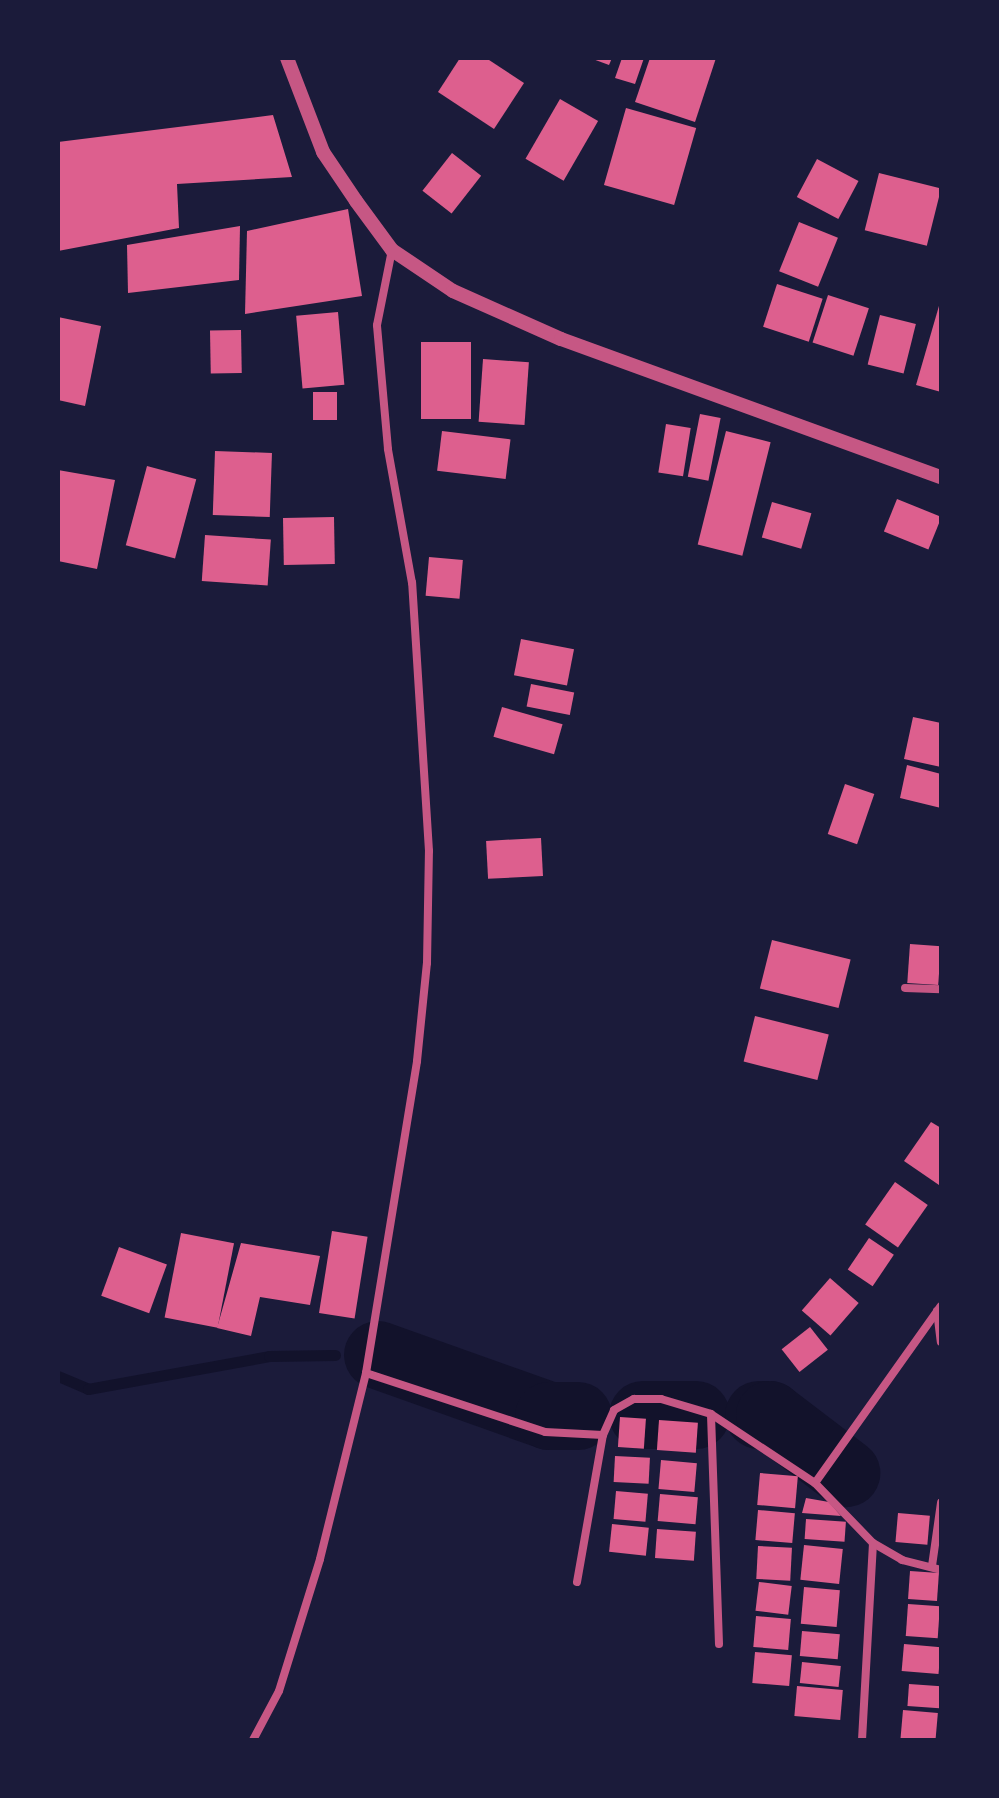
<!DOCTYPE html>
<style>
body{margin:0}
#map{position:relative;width:999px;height:1798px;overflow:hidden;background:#1b1b3a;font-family:"Asap Condensed",sans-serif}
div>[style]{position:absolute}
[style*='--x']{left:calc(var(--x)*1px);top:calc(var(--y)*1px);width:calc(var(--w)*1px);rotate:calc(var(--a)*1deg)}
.stream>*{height:11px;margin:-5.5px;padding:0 5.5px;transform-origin:5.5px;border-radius:5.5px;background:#12122b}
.river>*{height:68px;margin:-34px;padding:0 34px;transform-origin:34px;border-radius:34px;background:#12122b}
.building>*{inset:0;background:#dd5f8e;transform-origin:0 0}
.minor>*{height:8px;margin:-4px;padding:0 4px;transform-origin:4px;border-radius:4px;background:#c65784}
.tertiary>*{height:14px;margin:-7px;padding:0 7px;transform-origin:7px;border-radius:7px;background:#c65784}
span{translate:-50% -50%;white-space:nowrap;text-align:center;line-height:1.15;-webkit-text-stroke:8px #1b1b3a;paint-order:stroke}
.frame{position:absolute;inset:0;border:60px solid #1b1b3a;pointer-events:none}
</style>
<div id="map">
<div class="stream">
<div style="--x:58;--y:1376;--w:33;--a:23"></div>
<div style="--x:88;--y:1389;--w:184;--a:-10.3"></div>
<div style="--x:269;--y:1356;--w:66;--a:-0.9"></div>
</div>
<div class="river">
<div style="--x:378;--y:1355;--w:182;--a:19.6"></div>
<div style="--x:549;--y:1416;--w:29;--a:0"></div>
<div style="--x:643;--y:1415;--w:53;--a:0"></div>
<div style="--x:759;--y:1415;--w:11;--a:0"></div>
<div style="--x:770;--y:1415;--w:96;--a:37.3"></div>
</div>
<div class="building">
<div style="clip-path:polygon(460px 58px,486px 58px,524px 83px,494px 129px,438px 92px)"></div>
<div style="clip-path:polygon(590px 58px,612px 58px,609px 65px)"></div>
<div style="clip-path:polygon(622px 58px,644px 58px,635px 84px,615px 78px)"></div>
<div style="clip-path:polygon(650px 58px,716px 58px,695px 122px,635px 102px)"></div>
<div style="left:560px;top:99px;width:44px;height:69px;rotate:30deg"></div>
<div style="left:626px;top:108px;width:73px;height:80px;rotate:16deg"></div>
<div style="clip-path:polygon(273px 115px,292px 177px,177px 184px,179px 228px,58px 251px,58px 142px)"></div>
<div style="left:452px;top:153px;width:37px;height:48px;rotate:38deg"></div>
<div style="left:817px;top:159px;width:47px;height:43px;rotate:28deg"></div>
<div style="left:879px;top:173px;width:64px;height:59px;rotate:14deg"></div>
<div style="clip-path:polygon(348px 209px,362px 296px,245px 314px,247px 231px)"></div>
<div style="left:799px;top:222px;width:42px;height:53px;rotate:22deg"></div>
<div style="clip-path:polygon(240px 226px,239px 280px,128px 293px,127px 245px)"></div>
<div style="left:777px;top:284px;width:48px;height:45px;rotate:18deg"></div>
<div style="left:828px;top:295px;width:43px;height:50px;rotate:18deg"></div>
<div style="clip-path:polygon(941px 299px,941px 392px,916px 385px)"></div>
<div style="left:338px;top:312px;width:73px;height:42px;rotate:85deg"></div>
<div style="left:880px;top:315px;width:37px;height:51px;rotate:14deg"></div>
<div style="clip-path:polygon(58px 317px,101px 326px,85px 406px,58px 400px)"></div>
<div style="left:241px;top:330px;width:43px;height:31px;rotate:89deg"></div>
<div style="left:421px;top:342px;width:50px;height:77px"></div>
<div style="left:483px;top:359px;width:46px;height:63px;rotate:4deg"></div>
<div style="left:313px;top:392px;width:24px;height:28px"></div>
<div style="left:700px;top:414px;width:21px;height:64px;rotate:11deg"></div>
<div style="left:666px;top:424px;width:25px;height:49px;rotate:9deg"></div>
<div style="left:442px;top:431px;width:69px;height:40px;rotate:7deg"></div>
<div style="left:726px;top:431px;width:46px;height:117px;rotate:14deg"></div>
<div style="left:215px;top:451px;width:57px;height:64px;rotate:2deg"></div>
<div style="left:147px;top:466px;width:51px;height:82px;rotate:15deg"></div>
<div style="clip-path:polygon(58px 470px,115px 480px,97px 569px,58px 561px)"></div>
<div style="left:897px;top:499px;width:48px;height:35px;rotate:22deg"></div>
<div style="left:772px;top:502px;width:41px;height:37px;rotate:16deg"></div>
<div style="left:334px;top:517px;width:47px;height:51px;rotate:89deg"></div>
<div style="left:205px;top:535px;width:66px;height:46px;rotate:4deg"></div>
<div style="left:429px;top:557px;width:34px;height:39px;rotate:5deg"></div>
<div style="left:521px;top:639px;width:54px;height:37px;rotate:11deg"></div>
<div style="left:531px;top:684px;width:44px;height:23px;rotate:11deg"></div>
<div style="left:502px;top:707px;width:63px;height:31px;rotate:16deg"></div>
<div style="clip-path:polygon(913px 717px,941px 723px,941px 767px,904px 759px)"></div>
<div style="clip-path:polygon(907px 765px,941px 774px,941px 808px,900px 798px)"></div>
<div style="left:845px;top:784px;width:31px;height:53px;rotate:19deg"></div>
<div style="left:541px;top:838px;width:38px;height:55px;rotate:87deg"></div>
<div style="left:772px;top:940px;width:81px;height:50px;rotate:14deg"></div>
<div style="left:910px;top:944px;width:31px;height:39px;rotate:4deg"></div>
<div style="left:755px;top:1016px;width:76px;height:47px;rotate:14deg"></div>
<div style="clip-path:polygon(931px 1122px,941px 1128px,939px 1185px,904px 1161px)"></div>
<div style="left:895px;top:1182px;width:40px;height:52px;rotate:35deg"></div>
<div style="left:332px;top:1231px;width:36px;height:83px;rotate:9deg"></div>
<div style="left:181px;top:1233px;width:54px;height:86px;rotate:11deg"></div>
<div style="left:869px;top:1238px;width:30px;height:38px;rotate:34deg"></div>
<div style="clip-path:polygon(241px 1243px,320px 1256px,310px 1305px,260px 1297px,251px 1336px,217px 1328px)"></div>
<div style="left:119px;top:1247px;width:51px;height:52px;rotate:20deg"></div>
<div style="left:830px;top:1278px;width:38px;height:43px;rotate:41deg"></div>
<div style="left:810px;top:1327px;width:29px;height:36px;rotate:52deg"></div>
<div style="left:620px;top:1417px;width:26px;height:30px;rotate:4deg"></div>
<div style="left:659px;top:1420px;width:39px;height:30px;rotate:4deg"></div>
<div style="left:615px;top:1456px;width:35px;height:26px;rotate:3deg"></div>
<div style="left:661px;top:1460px;width:36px;height:29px;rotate:5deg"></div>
<div style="left:760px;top:1473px;width:38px;height:32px;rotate:5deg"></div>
<div style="left:616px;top:1491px;width:32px;height:28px;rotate:5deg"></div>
<div style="left:660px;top:1494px;width:38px;height:27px;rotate:5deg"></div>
<div style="clip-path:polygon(806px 1498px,829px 1502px,841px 1516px,802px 1513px)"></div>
<div style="left:758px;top:1510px;width:37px;height:30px;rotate:5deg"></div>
<div style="left:898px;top:1513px;width:32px;height:29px;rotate:5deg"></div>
<div style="left:806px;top:1519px;width:40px;height:20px;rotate:4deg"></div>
<div style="left:612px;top:1524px;width:37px;height:28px;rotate:6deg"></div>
<div style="left:657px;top:1529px;width:39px;height:29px;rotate:4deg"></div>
<div style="left:804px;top:1545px;width:39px;height:35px;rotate:6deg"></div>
<div style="left:758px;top:1546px;width:34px;height:33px;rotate:3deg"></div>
<div style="left:910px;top:1571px;width:29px;height:28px;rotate:4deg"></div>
<div style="left:759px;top:1582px;width:33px;height:29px;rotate:7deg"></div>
<div style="left:804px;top:1587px;width:36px;height:37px;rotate:5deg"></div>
<div style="left:908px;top:1604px;width:32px;height:32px;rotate:4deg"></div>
<div style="left:756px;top:1616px;width:35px;height:31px;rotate:5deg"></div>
<div style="left:802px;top:1631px;width:38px;height:25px;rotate:5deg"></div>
<div style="left:904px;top:1644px;width:37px;height:27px;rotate:5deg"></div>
<div style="left:755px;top:1652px;width:37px;height:31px;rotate:5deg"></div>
<div style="left:802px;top:1662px;width:39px;height:21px;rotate:6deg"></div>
<div style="left:909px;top:1684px;width:32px;height:22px;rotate:4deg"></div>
<div style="left:797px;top:1686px;width:46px;height:30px;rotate:5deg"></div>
<div style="left:903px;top:1710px;width:35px;height:30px;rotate:5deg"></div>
</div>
<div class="minor">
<div style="--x:905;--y:988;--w:36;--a:2"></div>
<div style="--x:937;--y:1311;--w:31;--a:83"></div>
<div style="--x:366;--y:1373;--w:188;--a:18.2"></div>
<div style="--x:545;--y:1432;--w:58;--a:3"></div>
<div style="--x:815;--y:1483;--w:217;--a:-54.6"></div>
<div style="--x:932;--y:1566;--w:64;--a:-81.9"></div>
<div style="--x:577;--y:1582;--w:149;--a:-80"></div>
<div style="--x:603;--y:1435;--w:27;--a:-66"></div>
<div style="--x:614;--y:1410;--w:23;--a:-29"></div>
<div style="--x:634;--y:1399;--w:27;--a:0"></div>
<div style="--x:661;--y:1399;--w:52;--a:16.7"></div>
<div style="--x:719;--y:1644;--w:230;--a:-92"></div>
<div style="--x:711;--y:1414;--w:125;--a:33.6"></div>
<div style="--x:815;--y:1483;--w:83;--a:46"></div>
<div style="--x:873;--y:1543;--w:34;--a:30"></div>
<div style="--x:902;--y:1560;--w:40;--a:14.4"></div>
<div style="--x:253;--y:1740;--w:55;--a:-62"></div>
<div style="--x:279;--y:1691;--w:138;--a:-72.7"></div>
<div style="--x:320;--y:1559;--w:192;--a:-76.1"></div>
<div style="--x:366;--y:1373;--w:316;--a:-80.7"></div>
<div style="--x:417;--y:1061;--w:99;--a:-84.2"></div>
<div style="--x:427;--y:963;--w:112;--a:-89"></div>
<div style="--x:429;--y:851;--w:269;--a:-93.6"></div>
<div style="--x:412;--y:583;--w:136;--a:-100.2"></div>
<div style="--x:388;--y:449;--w:124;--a:-95.1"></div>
<div style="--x:377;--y:325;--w:76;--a:-78.7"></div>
<div style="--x:862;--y:1740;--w:197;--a:-86.8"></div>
</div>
<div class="tertiary">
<div style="--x:287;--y:58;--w:101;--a:69"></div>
<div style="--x:323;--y:152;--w:59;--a:56"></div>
<div style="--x:356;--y:201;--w:61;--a:53.7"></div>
<div style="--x:392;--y:250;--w:73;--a:33.9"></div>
<div style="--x:453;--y:291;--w:118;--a:24"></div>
<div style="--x:561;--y:339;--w:404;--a:20"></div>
</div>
<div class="frame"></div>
</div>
